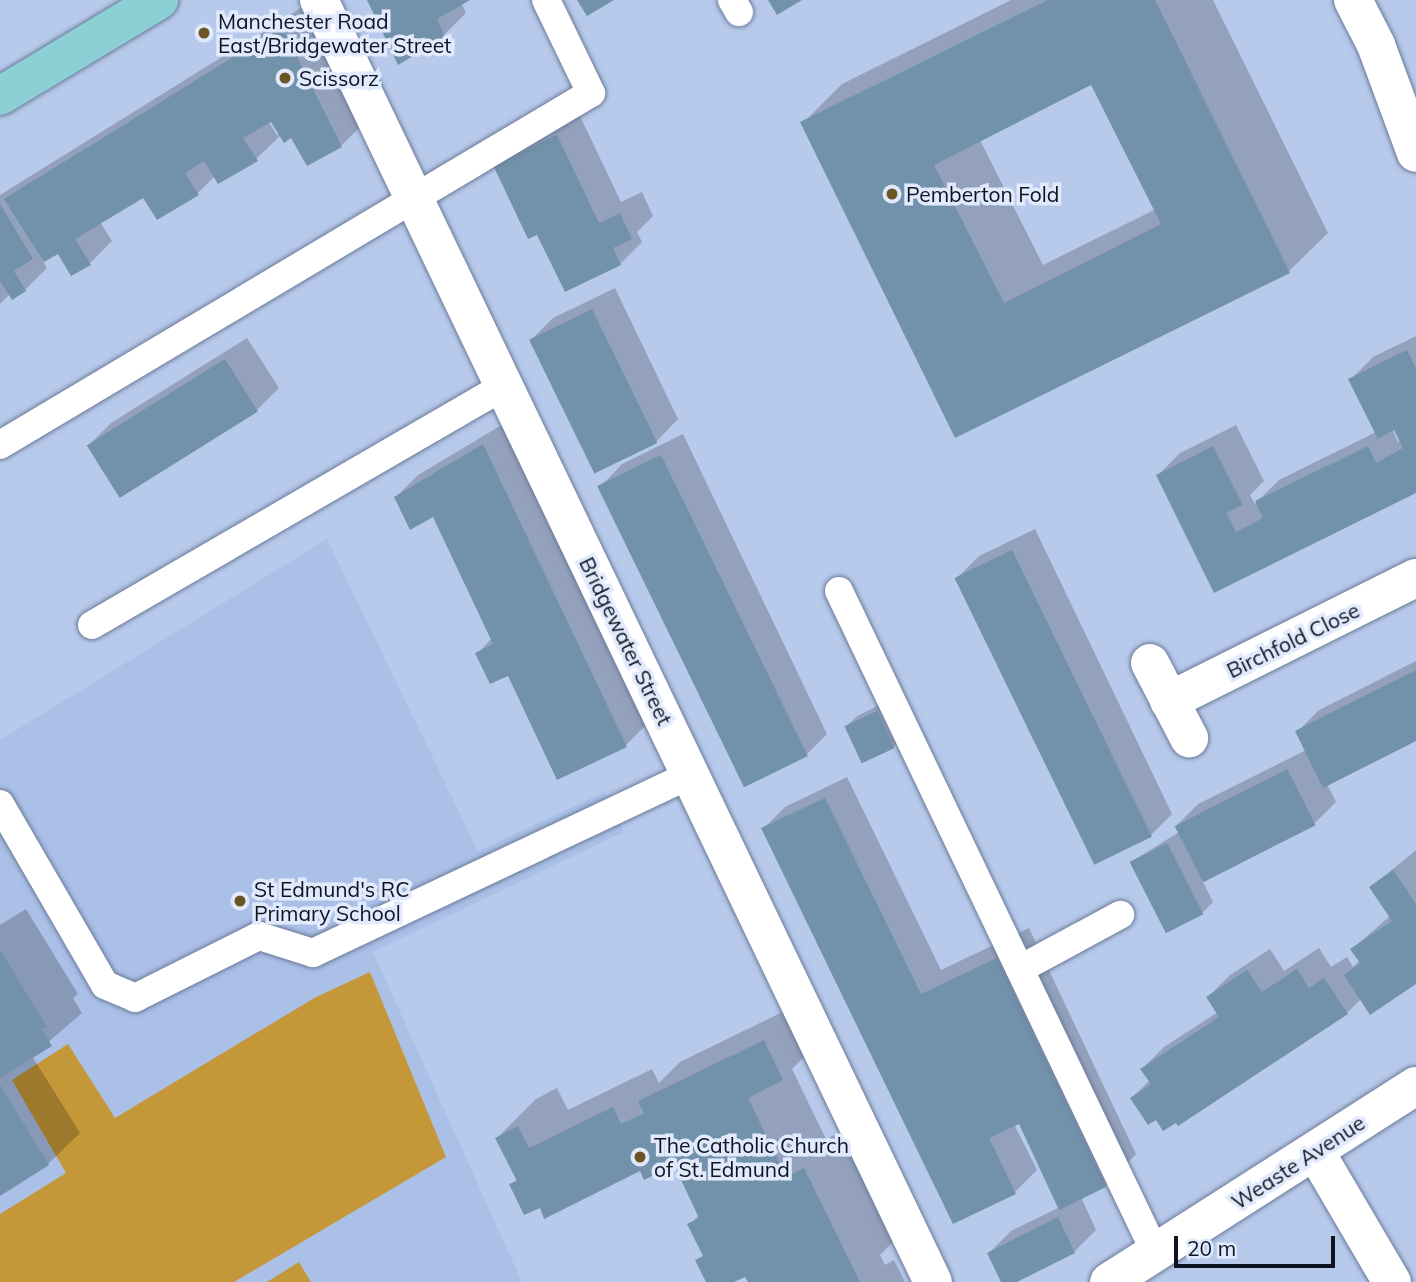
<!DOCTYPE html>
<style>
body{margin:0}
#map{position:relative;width:1416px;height:1282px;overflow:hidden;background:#b8caeb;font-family:Mulish,sans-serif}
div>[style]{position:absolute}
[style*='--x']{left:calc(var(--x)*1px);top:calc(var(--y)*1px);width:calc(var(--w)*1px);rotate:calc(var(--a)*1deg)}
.built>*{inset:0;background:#abc0e7}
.green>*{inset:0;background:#c49839}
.shadow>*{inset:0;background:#0003}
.building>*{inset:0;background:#7291aa;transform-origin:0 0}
.roads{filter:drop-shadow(0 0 2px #6a7a99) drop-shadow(0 0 2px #6a7a99)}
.lane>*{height:28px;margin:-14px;padding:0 14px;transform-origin:14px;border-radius:14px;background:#fff}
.street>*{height:38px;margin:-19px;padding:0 19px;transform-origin:19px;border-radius:19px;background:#fff}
.secondary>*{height:38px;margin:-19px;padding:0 19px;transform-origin:19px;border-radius:19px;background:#fff}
.primary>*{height:38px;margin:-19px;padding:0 19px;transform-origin:19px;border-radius:19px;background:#8cd0d6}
.dots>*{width:19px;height:19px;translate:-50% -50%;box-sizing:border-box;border:4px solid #e1eafc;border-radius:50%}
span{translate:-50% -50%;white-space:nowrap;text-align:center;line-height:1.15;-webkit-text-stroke:7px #e1eafc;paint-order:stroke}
.poi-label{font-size:21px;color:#0e141f}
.left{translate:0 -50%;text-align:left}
.street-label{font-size:21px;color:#0e141f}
.scale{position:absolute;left:1174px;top:1236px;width:161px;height:32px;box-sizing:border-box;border:4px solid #0e141f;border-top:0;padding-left:9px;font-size:21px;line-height:24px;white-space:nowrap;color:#0e141f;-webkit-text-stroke:5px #e1eafc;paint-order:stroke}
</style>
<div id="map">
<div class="built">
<div style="clip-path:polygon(327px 539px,478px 851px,605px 792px,624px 832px,373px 952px,522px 1282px,0 1282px,0 740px)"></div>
</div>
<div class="green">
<div style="clip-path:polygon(370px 972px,446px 1157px,234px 1282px,0 1282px,0 1214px,66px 1173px,12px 1080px,68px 1044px,115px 1118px,316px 997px)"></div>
<div style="clip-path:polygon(299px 1262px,311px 1282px,267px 1282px)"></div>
</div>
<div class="shadow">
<div style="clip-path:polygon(369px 0,465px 0,461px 2px,466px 13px,444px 35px)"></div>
<div style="clip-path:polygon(evenodd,1011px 0,1213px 0,1328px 233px,1288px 272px,956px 435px,803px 123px,842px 84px,1011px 0,1092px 83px,1156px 209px,1043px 265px,980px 140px,1092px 83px)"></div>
<div style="clip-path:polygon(evenodd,304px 6px,363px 124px,341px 146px,281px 135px,256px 159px,215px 176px,197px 194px,144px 196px,100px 222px,112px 241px,90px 263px,59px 252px,43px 261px,47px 268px,25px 290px,10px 294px,0 304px,0 195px,304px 6px,271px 120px,280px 133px,277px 135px,268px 121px,271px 120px)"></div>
<div style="clip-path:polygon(579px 114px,621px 202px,642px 192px,653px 216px,637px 232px,642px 242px,620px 264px,495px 165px)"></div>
<div style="clip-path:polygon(615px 288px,678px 419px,656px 442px,531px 340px,553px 318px)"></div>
<div style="clip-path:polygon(evenodd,1416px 336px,1416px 491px,1215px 590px,1158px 475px,1180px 453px,1236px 425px,1264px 481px,1250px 495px,1255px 504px,1279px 480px,1376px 432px,1351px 379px,1373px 357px,1416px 336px,1395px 430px,1401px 440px,1398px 442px,1393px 431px,1395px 430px)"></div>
<div style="clip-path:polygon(247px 338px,279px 388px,257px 410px,89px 445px,111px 423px)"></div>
<div style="clip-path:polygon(505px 423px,648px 723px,626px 745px,478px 653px,492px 638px,434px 515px,396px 497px,418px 475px)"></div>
<div style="clip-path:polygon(683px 434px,827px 734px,805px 756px,600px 487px,622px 464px)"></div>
<div style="clip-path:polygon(1035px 529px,1172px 814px,1150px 836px,957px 578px,979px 556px)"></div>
<div style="clip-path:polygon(1416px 661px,1416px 739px,1327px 784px,1336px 802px,1314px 824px,1202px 880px,1213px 902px,1202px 913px,1131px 862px,1179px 832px,1176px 826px,1198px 804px,1306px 750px,1297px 732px,1319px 710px)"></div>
<div style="clip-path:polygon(888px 701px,904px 736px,893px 747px,846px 727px,857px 716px)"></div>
<div style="clip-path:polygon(847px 777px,941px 970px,1029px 928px,1136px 1154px,1105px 1186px,1081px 1197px,1096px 1230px,1074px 1252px,1013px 1282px,1003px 1282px,989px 1253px,1011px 1231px,1060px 1207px,1019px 1121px,1014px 1124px,1037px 1170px,1015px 1192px,763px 829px,785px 807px)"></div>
<div style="clip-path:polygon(1416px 850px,1416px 983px,1361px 999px,1347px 1013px,1156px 1117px,1132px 1098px,1150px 1080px,1142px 1069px,1164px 1047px,1218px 1012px,1208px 997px,1230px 975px,1270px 949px,1284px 971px,1319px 948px,1331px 967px,1347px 957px,1353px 967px,1360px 960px,1352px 949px,1390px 916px,1371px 887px)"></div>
<div style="clip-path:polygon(26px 909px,78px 994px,73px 998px,82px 1013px,32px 1056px,80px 1133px,48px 1164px,0 1194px,0 925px)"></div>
<div style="clip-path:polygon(803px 1002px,822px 1039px,792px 1069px,826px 1139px,844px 1130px,897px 1238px,880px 1255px,885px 1265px,894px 1260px,905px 1282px,750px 1282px,746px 1275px,730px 1282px,708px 1282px,698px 1261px,704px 1254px,690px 1224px,699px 1215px,675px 1163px,641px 1169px,541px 1206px,511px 1185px,517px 1179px,497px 1138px,536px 1099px,557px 1088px,568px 1110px,652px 1069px,659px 1083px,680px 1062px)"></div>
</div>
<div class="building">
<div style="clip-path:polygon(367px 0,470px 0,437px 19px,445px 37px,398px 65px)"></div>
<div style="clip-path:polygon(577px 0,614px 0,587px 16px)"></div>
<div style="clip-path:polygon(768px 0,802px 0,777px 15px)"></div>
<div style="clip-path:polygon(evenodd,1048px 0,1155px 0,1290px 273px,955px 438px,800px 122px,1048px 0,1091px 85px,1161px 224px,1004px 303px,934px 165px,1091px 85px)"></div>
<div style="clip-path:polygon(282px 27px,342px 147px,307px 166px,291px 138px,284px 143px,271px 122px,243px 138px,258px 161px,218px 184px,204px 161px,185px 173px,199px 195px,157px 220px,143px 198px,75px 239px,91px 265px,71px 276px,58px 254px,44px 262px,4px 199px)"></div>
<div style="clip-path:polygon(557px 135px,599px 223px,620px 213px,632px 239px,613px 248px,621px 265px,565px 292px,537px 235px,528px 239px,493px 165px)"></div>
<div style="clip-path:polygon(0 204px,33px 259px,14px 271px,26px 291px,12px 300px,0 281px)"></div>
<div style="left:592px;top:309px;width:149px;height:70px;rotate:64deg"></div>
<div style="clip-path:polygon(1407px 350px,1416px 369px,1416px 493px,1214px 593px,1156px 475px,1213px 446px,1243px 505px,1226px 513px,1236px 532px,1263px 518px,1255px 501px,1368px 446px,1376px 463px,1403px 448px,1394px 430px,1378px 439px,1348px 379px)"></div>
<div style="left:225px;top:359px;width:62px;height:163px;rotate:58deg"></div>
<div style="clip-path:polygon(483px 444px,627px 747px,557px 780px,508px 676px,490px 684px,475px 653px,493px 644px,433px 517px,410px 530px,394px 497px)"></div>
<div style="left:661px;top:455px;width:335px;height:71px;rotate:64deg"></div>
<div style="left:1012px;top:550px;width:319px;height:64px;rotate:64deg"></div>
<div style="clip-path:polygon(1416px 670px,1416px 741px,1323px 788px,1295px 731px)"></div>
<div style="left:877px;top:711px;width:41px;height:36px;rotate:65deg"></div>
<div style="left:1287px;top:769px;width:63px;height:126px;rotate:63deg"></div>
<div style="clip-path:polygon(825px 798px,921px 994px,997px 958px,1106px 1187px,1059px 1210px,1019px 1124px,989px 1138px,1016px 1194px,953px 1224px,761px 828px)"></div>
<div style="left:1167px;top:843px;width:80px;height:42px;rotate:63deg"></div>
<div style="clip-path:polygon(1393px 870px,1416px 904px,1416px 984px,1370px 1015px,1344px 975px,1360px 963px,1350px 949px,1392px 921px,1369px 887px)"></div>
<div style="clip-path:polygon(0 950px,47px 1027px,41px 1028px,52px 1046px,0 1078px)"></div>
<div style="clip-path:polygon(1297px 969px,1309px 988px,1324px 978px,1348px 1014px,1178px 1126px,1176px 1123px,1163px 1131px,1156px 1120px,1148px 1125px,1130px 1098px,1151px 1084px,1140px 1069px,1219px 1017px,1206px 997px,1247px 970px,1262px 992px)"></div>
<div style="clip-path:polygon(764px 1040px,783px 1080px,748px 1098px,786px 1177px,804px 1168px,860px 1282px,748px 1282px,745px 1277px,734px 1282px,706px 1282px,695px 1260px,703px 1256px,687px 1224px,699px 1218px,674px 1165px,644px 1180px,640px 1171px,544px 1219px,540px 1208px,524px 1215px,509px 1184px,517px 1181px,495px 1138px,518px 1126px,529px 1148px,613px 1107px,621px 1124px,644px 1113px,638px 1101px)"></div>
<div style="clip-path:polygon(0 1085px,49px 1165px,0 1196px)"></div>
<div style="clip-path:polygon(1058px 1217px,1075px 1253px,1017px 1282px,1001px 1282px,987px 1253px)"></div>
</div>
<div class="roads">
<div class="lane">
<div style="--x:732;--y:0;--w:14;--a:60"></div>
<div style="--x:0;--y:445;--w:688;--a:-30.78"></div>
<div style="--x:591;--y:93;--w:103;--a:-115.8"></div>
<div style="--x:839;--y:591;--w:733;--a:64.45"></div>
<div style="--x:92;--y:625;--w:476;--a:-30.1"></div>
<div style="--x:0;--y:804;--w:209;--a:59.9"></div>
<div style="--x:105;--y:985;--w:33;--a:23"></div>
<div style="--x:135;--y:998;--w:139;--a:-26.6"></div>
<div style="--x:259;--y:936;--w:57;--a:17.5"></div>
<div style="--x:313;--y:953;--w:417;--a:-25.3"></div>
<div style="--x:1020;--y:969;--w:114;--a:-28.4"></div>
</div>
<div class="street">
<div style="--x:319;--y:0;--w:1421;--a:64.41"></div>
<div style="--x:1150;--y:663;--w:85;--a:62.5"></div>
<div style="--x:1169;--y:701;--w:276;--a:-26.5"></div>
<div style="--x:1315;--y:1151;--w:152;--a:59.6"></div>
<div style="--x:1109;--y:1282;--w:364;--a:-32.6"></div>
</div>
<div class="secondary">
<div style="--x:1353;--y:0;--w:51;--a:62.9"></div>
<div style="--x:1376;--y:45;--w:115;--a:69.7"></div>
</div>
<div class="primary">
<div style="--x:0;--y:96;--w:186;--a:-31.1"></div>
</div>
</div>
<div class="dots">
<div style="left:204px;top:33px;background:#6c5525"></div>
<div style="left:285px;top:78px;background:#6c5525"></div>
<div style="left:892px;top:194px;background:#6c5525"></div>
<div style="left:240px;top:901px;background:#6c5525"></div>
<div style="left:640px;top:1157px;background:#6c5525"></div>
</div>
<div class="poi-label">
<span class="left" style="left:218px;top:33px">Manchester Road<br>East/Bridgewater Street</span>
<span class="left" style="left:299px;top:78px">Scissorz</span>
<span class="left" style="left:906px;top:194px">Pemberton Fold</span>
<span class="left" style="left:254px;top:901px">St Edmund's RC<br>Primary School</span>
<span class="left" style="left:654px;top:1157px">The Catholic Church<br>of St. Edmund</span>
</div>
<div class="street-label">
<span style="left:1293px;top:640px;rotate:-26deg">Birchfold Close</span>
<span style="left:626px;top:641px;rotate:64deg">Bridgewater Street</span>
<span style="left:1298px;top:1162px;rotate:-33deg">Weaste Avenue</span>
</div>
<div class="scale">20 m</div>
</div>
